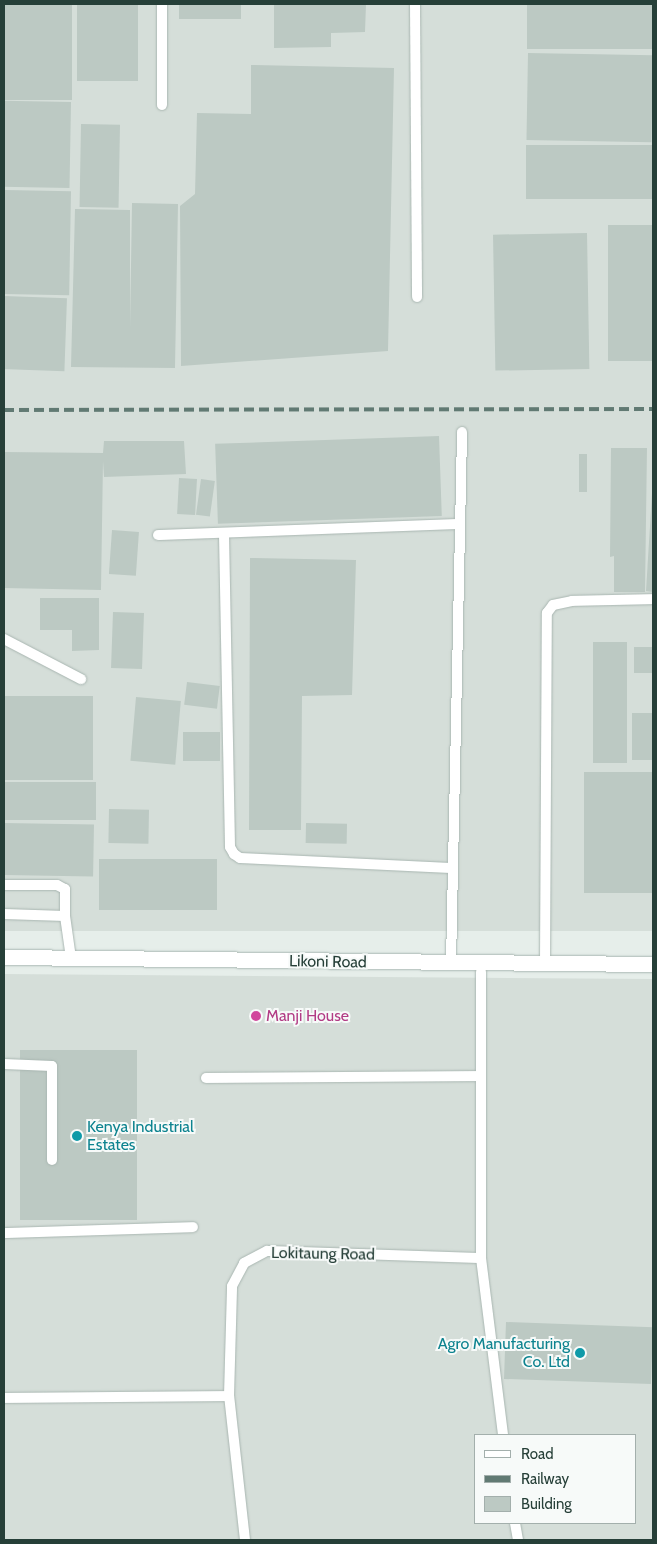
<!DOCTYPE html>
<style>
body{margin:0}
#map{position:relative;width:657px;height:1544px;overflow:hidden;background:#e6eeea;font-family:Cabin,sans-serif}
div>[style]{position:absolute}
[style*='--x']{left:calc(var(--x)*1px);top:calc(var(--y)*1px);width:calc(var(--w)*1px);rotate:calc(var(--a)*1deg)}
.built>*{inset:0;background:#d5ded9;transform-origin:0 0}
.building>*{inset:0;background:#bcc9c3;transform-origin:0 0}
.roads{filter:drop-shadow(0 0 1px #a9b6b1) drop-shadow(0 0 1px #a9b6b1)}
.service>*{height:10px;margin:-5px;padding:0 5px;transform-origin:5px;border-radius:5px;background:#fff}
.tertiary>*{height:15px;margin:-7.5px;padding:0 7.5px;transform-origin:7.5px;border-radius:7.5px;background:#fff}
.rail>*{height:4px;margin-top:-2px;transform-origin:0;background:repeating-linear-gradient(90deg,#617a73 0 10px,transparent 0 15px)}
.dots>*{width:14px;height:14px;translate:-50% -50%;box-sizing:border-box;border:2px solid #f7faf9;border-radius:50%}
span{translate:-50% -50%;white-space:nowrap;text-align:center;line-height:1.15;-webkit-text-stroke:4px #f7faf9;paint-order:stroke}
.street-label{font-size:16px;color:#263f38}
.hotel-label{font-size:16px;color:#b23c85}
.left{translate:0 -50%;text-align:left}
.culture-label{font-size:16px;color:#0d838f}
.right{translate:-100% -50%;text-align:right}
.frame{position:absolute;inset:0;border:5px solid #263f38;pointer-events:none}
.legend{position:absolute;left:474px;top:1434px;width:162px;height:90px;box-sizing:border-box;background:#f7faf9;border:1px solid #a3afac;margin:0;padding:6px 9px;list-style:none;font-size:15px;color:#263f38}
.legend li{display:flex;align-items:center;gap:10px;height:25px}
.legend b{width:25px;border:1px solid #a3afac}
</style>
<div id="map">
<div class="built">
<div style="left:4px;top:4px;width:649px;height:927px"></div>
<div style="clip-path:polygon(evenodd,4px 974px,653px 979px,653px 1540px,4px 1540px,4px 974px,476px 1435px,636px 1435px,636px 1523px,476px 1523px,476px 1435px)"></div>
</div>
<div class="building">
<div style="left:4px;top:4px;width:68px;height:96px"></div>
<div style="left:77px;top:4px;width:61px;height:77px"></div>
<div style="left:179px;top:4px;width:62px;height:15px"></div>
<div style="clip-path:polygon(274px 4px,366px 4px,365px 32px,331px 33px,331px 47px,274px 48px)"></div>
<div style="left:527px;top:4px;width:126px;height:45px"></div>
<div style="left:528px;top:53px;width:125px;height:87px;rotate:1deg"></div>
<div style="clip-path:polygon(251px 65px,394px 68px,388px 351px,181px 366px,180px 206px,195px 194px,197px 113px,251px 114px)"></div>
<div style="left:71px;top:102px;width:86px;height:67px;rotate:91deg"></div>
<div style="left:81px;top:124px;width:39px;height:83px;rotate:1deg"></div>
<div style="left:526px;top:145px;width:127px;height:54px"></div>
<div style="left:5px;top:190px;width:66px;height:104px;rotate:1deg"></div>
<div style="clip-path:polygon(132px 203px,178px 204px,175px 368px,71px 367px,75px 209px,130px 210px,130px 328px)"></div>
<div style="left:608px;top:225px;width:45px;height:136px"></div>
<div style="left:587px;top:233px;width:136px;height:94px;rotate:89deg"></div>
<div style="left:4px;top:296px;width:63px;height:73px;rotate:2deg"></div>
<div style="left:439px;top:436px;width:80px;height:224px;rotate:88deg"></div>
<div style="clip-path:polygon(104px 441px,184px 441px,186px 474px,104px 477px,103px 461px,101px 590px,4px 588px,4px 452px,103px 453px)"></div>
<div style="clip-path:polygon(611px 448px,647px 448px,645px 592px,614px 592px,614px 556px,610px 557px)"></div>
<div style="left:579px;top:454px;width:8px;height:38px"></div>
<div style="left:179px;top:478px;width:18px;height:36px;rotate:3deg"></div>
<div style="left:201px;top:479px;width:14px;height:36px;rotate:8deg"></div>
<div style="clip-path:polygon(652px 493px,653px 493px,653px 592px,646px 591px)"></div>
<div style="left:112px;top:530px;width:27px;height:44px;rotate:4deg"></div>
<div style="clip-path:polygon(250px 558px,356px 560px,352px 695px,302px 696px,301px 830px,249px 830px)"></div>
<div style="clip-path:polygon(40px 598px,99px 598px,99px 650px,72px 651px,72px 630px,40px 630px)"></div>
<div style="left:113px;top:612px;width:31px;height:56px;rotate:2deg"></div>
<div style="left:627px;top:642px;width:121px;height:34px;rotate:90deg"></div>
<div style="left:653px;top:647px;width:26px;height:19px;rotate:90deg"></div>
<div style="left:187px;top:682px;width:33px;height:23px;rotate:7deg"></div>
<div style="left:4px;top:696px;width:89px;height:84px"></div>
<div style="left:136px;top:697px;width:45px;height:64px;rotate:5deg"></div>
<div style="left:632px;top:713px;width:21px;height:47px"></div>
<div style="left:183px;top:732px;width:37px;height:29px"></div>
<div style="left:584px;top:772px;width:69px;height:121px"></div>
<div style="left:4px;top:782px;width:92px;height:38px"></div>
<div style="left:109px;top:809px;width:40px;height:34px;rotate:1deg"></div>
<div style="left:4px;top:823px;width:90px;height:52px;rotate:1deg"></div>
<div style="left:306px;top:823px;width:41px;height:20px;rotate:1deg"></div>
<div style="left:99px;top:859px;width:118px;height:51px"></div>
<div style="left:137px;top:1050px;width:170px;height:117px;rotate:90deg"></div>
<div style="left:506px;top:1322px;width:147px;height:57px;rotate:2deg"></div>
</div>
<div class="roads">
<div class="service">
<div style="--x:415;--y:4;--w:293;--a:89.6"></div>
<div style="--x:162;--y:105;--w:101;--a:-90"></div>
<div style="--x:224;--y:534;--w:313;--a:88.9"></div>
<div style="--x:230;--y:847;--w:8;--a:60"></div>
<div style="--x:234;--y:854;--w:7;--a:34"></div>
<div style="--x:240;--y:858;--w:211;--a:2.7"></div>
<div style="--x:158;--y:535;--w:301;--a:-2.1"></div>
<div style="--x:4;--y:639;--w:87;--a:27.5"></div>
<div style="--x:4;--y:885;--w:53;--a:0"></div>
<div style="--x:57;--y:885;--w:9;--a:27"></div>
<div style="--x:65;--y:889;--w:27;--a:90"></div>
<div style="--x:4;--y:914;--w:61;--a:1.9"></div>
<div style="--x:65;--y:916;--w:42;--a:81.9"></div>
<div style="--x:451;--y:963;--w:531;--a:-88.81"></div>
<div style="--x:545;--y:964;--w:351;--a:-89.7"></div>
<div style="--x:547;--y:613;--w:10;--a:-53"></div>
<div style="--x:553;--y:605;--w:19;--a:-12"></div>
<div style="--x:572;--y:601;--w:81;--a:-1.4"></div>
<div style="--x:481;--y:972;--w:286;--a:90"></div>
<div style="--x:481;--y:1258;--w:178;--a:82.9"></div>
<div style="--x:4;--y:1064;--w:48;--a:2.4"></div>
<div style="--x:52;--y:1066;--w:94;--a:90"></div>
<div style="--x:206;--y:1078;--w:275;--a:-0.4"></div>
<div style="--x:4;--y:1233;--w:189;--a:-1.8"></div>
<div style="--x:4;--y:1398;--w:225;--a:-0.5"></div>
<div style="--x:515;--y:1523;--w:17;--a:80"></div>
<div style="--x:245;--y:1540;--w:145;--a:-96.3"></div>
<div style="--x:229;--y:1396;--w:110;--a:-88.4"></div>
<div style="--x:232;--y:1286;--w:26;--a:-62"></div>
<div style="--x:244;--y:1263;--w:26;--a:-28"></div>
<div style="--x:267;--y:1251;--w:214;--a:1.9"></div>
</div>
<div class="tertiary">
<div style="--x:4;--y:957;--w:649;--a:0.62"></div>
</div>
</div>
<div class="rail">
<div style="--x:4;--y:410;--w:649;--a:-0.09"></div>
</div>
<div class="dots">
<div style="left:256px;top:1016px;background:#d1479c"></div>
<div style="left:77px;top:1136px;background:#0f9aa8"></div>
<div style="left:580px;top:1353px;background:#0f9aa8"></div>
</div>
<div class="street-label">
<span style="left:328px;top:962px;rotate:1deg">Likoni Road</span>
<span style="left:323px;top:1254px;rotate:1deg">Lokitaung Road</span>
</div>
<div class="hotel-label">
<span class="left" style="left:266px;top:1016px">Manji House</span>
</div>
<div class="culture-label">
<span class="left" style="left:87px;top:1136px">Kenya Industrial<br>Estates</span>
<span class="right" style="left:570px;top:1353px">Agro Manufacturing<br>Co. Ltd</span>
</div>
<div class="frame"></div>
<ul class="legend">
<li><b style="height:6px;background:#fff"></b>Road</li>
<li><b style="height:6px;background:#617a73"></b>Railway</li>
<li><b style="height:14px;background:#bcc9c3"></b>Building</li>
</ul>
</div>
